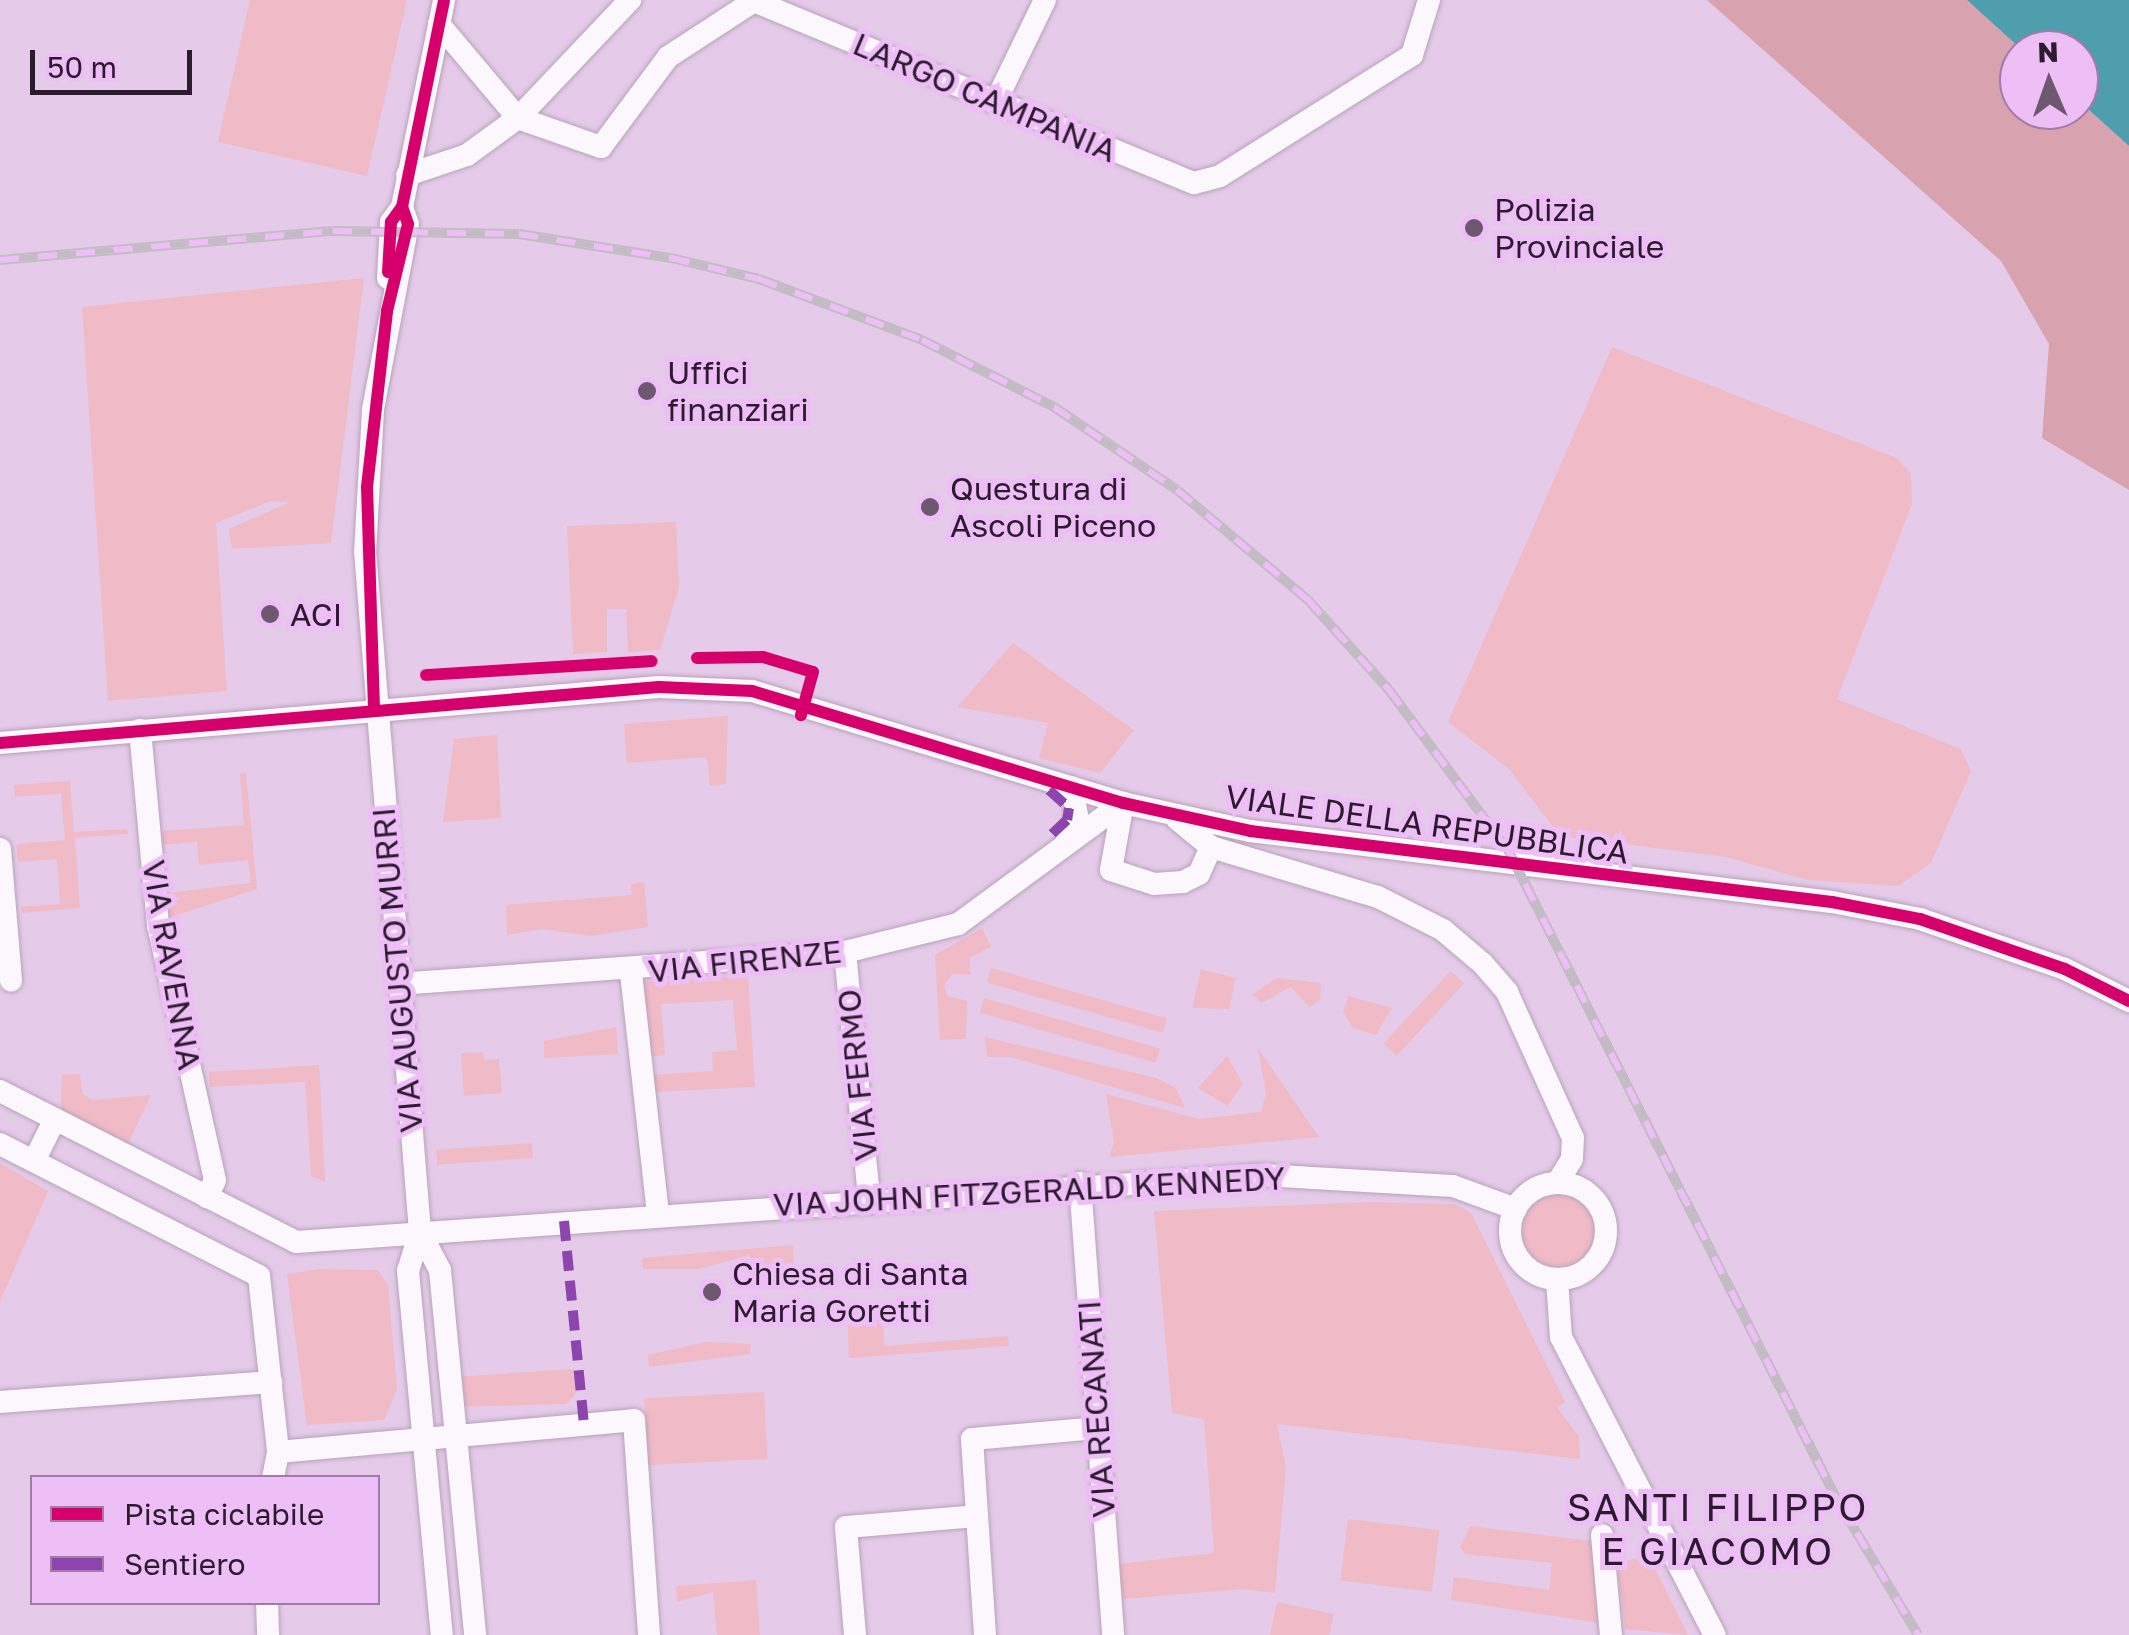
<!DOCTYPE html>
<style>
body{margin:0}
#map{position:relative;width:2129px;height:1635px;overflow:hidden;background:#e5cbe9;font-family:"Golos Text",sans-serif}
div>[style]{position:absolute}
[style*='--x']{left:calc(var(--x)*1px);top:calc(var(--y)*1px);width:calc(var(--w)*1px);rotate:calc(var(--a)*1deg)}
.green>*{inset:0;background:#f0bac6;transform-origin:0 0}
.round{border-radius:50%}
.forest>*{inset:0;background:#d8a2af}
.water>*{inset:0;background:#4e9ead}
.roads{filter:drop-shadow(0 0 2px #b7a3ba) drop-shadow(0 0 2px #b7a3ba)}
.minor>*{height:22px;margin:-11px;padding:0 11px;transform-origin:11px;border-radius:11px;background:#fbf7fc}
.minor>.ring{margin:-11px;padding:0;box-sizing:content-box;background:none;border:22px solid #fbf7fc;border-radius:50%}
.rail>*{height:10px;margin-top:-5px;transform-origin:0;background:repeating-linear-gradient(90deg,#eebef6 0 19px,#c3bcc4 0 38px);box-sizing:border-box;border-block:2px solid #c3bcc4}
.quiet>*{height:10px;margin-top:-5px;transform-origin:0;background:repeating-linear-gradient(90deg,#8e44ad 0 20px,transparent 0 30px)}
.cycleway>*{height:12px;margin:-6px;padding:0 6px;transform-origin:6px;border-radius:6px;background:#d6006c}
.dots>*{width:28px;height:28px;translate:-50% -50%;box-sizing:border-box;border:5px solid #eebef6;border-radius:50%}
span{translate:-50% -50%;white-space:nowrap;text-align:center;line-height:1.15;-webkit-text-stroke:10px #eebef6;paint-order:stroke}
.street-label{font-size:32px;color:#2c1a2f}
.poi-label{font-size:32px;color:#2c1a2f}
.left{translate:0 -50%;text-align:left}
.quarter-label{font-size:38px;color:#2c1a2f;letter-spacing:2.5px}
.legend{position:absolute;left:30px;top:1475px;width:350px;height:130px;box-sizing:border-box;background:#eebef6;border:2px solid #a07ca6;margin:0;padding:12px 18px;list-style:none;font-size:30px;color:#2c1a2f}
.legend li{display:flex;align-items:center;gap:20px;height:50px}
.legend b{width:50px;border:2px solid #a07ca6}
.north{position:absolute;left:1999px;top:30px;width:100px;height:100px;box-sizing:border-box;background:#eebef6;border:2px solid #a07ca6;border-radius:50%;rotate:358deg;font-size:28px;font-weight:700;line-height:40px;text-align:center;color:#2c1a2f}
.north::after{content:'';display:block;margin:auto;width:35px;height:45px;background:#6d5870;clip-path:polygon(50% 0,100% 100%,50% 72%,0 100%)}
.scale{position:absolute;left:30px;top:50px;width:162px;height:45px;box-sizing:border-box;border:5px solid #2c1a2f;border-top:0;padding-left:12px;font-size:30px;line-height:35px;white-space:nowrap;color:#2c1a2f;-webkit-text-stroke:8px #eebef6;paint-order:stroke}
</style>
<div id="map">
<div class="green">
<div style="clip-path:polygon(250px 0,407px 0,367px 176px,218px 142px)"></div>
<div style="clip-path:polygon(364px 278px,331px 543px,232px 549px,229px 529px,290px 502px,271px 501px,216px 523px,227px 691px,108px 701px,82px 307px)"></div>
<div style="clip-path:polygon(1612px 347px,1897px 458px,1911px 474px,1912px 504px,1837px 699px,1961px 749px,1971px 771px,1931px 863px,1898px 886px,1808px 880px,1726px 857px,1560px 836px,1509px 769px,1448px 722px)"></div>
<div style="clip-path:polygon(676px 522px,679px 587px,660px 650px,628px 652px,626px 609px,607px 609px,607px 652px,573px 654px,567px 526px)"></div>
<div style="clip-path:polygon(1013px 643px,1134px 730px,1100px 773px,1039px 758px,1048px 723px,957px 707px)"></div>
<div style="clip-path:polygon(728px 716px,726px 784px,710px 786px,707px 757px,627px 763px,624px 724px)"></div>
<div style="clip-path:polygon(497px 735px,501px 818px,443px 822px,454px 739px)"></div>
<div style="clip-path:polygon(246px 773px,257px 889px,168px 918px,166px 893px,251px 883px,248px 860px,199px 865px,197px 842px,162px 845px,161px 831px,244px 825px,240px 774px)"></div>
<div style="clip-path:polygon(70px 781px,74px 832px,127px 829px,128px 834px,75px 838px,80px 908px,22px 913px,21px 907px,60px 904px,57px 859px,18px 862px,17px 844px,65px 840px,61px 794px,15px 797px,14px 785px)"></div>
<div style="clip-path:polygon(644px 882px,648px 927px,590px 936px,542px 929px,507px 935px,506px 905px,632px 895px,631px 884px)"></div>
<div style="clip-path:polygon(982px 928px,991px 947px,970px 958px,970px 975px,952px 974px,944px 986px,948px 996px,967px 1001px,966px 1039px,940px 1040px,935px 955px)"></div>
<div style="left:991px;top:968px;width:183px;height:15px;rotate:16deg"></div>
<div style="clip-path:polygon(1201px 969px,1236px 978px,1229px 1009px,1192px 1008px)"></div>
<div style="left:1451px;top:971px;width:18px;height:99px;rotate:43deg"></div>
<div style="clip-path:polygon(748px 976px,755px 1087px,653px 1092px,650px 1075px,713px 1071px,712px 1052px,737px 1050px,733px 1000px,661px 1004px,665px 1055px,646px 1057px,641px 982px)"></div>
<div style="clip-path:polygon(1276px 978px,1321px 983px,1320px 1000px,1309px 1007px,1291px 987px,1261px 1003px,1253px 994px)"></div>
<div style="clip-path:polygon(1348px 996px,1392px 1008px,1376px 1035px,1353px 1028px,1343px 1012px)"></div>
<div style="left:984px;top:998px;width:183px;height:15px;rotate:16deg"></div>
<div style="clip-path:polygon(616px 1027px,618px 1054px,544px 1058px,544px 1041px)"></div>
<div style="clip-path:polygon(985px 1037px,1156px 1078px,1176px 1088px,1185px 1108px,1011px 1057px,987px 1057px)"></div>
<div style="clip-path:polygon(1258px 1048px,1319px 1137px,1109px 1157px,1114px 1142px,1106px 1094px,1199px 1119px,1261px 1112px,1266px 1094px)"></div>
<div style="clip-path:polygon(483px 1052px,484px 1060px,499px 1059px,502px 1093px,464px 1096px,461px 1053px)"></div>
<div style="clip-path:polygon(1227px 1056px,1243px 1084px,1227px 1106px,1198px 1088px)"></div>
<div style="clip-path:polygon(319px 1065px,320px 1078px,325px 1182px,311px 1176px,305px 1082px,210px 1087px,209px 1072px)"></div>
<div style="clip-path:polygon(80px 1074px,82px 1093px,92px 1100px,151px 1095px,126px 1148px,61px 1113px,62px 1075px)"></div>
<div style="left:532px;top:1143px;width:15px;height:96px;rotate:86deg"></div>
<div style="clip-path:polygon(0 1163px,48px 1191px,0 1302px)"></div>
<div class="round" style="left:1522px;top:1195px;width:72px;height:72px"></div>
<div style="clip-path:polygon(1369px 1202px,1455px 1204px,1471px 1213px,1565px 1402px,1557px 1407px,1579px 1437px,1580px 1459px,1277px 1424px,1286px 1467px,1275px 1593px,1244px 1589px,1122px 1599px,1118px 1564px,1214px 1553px,1204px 1419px,1172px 1413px,1154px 1211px)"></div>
<div style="clip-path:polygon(793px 1245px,795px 1280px,752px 1274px,750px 1255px,699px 1269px,643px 1269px,642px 1258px)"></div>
<div style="clip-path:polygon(321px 1269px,378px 1270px,388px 1285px,397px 1389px,384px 1420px,307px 1425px,287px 1274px)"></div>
<div style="clip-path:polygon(883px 1306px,884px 1346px,1008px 1336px,1009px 1346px,849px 1358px,847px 1309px)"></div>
<div style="clip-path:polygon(706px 1342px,751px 1344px,750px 1354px,649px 1367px,648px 1355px)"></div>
<div style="clip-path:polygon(574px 1369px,576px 1394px,566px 1404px,455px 1407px,453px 1377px)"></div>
<div style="left:764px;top:1392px;width:67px;height:120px;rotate:87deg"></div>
<div style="left:1348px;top:1519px;width:92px;height:62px;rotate:7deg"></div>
<div style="clip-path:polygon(1470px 1526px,1592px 1541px,1599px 1623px,1451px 1600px,1454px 1577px,1549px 1590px,1552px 1563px,1465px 1554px,1460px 1547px)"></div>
<div style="clip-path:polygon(1643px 1544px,1688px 1635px,1625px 1629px,1617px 1563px,1638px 1558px)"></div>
<div style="clip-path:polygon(756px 1580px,760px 1635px,717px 1635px,713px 1592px,677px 1602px,676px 1586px)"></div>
<div style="clip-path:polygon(1277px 1602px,1334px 1614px,1329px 1635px,1270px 1635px)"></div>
</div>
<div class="forest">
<div style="clip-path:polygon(1707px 0,1967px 0,2022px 50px,2019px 110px,2079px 110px,2079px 101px,2129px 146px,2129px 490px,2042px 438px,2049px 344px,2001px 261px)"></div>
</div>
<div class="water">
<div style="clip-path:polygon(1967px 0,2129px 0,2129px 146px,2079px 101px,2079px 50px,2022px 50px)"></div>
</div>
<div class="roads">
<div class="minor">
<div style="--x:439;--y:24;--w:123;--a:50"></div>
<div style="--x:995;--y:103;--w:114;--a:-64.1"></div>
<div style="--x:518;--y:118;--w:88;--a:19.3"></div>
<div style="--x:601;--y:147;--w:112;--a:-53.3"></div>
<div style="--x:668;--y:57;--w:103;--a:-33.1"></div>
<div style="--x:754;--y:1;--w:476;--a:22.5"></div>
<div style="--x:1194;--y:183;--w:27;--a:-15"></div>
<div style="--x:1220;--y:176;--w:227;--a:-32.2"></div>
<div style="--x:1412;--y:55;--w:58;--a:-72.8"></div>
<div style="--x:407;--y:175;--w:63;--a:-18.4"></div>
<div style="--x:467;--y:155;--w:63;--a:-36"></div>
<div style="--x:518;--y:118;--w:163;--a:-46.5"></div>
<div style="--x:402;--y:207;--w:18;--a:71"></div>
<div style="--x:408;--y:224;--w:189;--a:100.7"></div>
<div style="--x:373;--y:410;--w:141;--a:93.2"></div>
<div style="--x:365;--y:551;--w:683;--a:85.38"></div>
<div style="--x:420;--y:1232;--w:41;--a:107.1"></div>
<div style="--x:408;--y:1271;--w:366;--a:84.7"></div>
<div style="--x:388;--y:278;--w:56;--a:-86.9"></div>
<div style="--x:391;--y:222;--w:19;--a:-54"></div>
<div style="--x:402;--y:207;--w:211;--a:-78.5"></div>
<div style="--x:140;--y:730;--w:196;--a:84.7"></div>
<div style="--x:158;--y:925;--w:261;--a:77.4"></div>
<div style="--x:215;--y:1180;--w:19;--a:115"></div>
<div style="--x:0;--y:743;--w:661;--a:-4.86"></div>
<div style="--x:659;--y:687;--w:93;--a:2.5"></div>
<div style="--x:752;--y:691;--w:388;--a:16.8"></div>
<div style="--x:1123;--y:803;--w:130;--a:12.4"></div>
<div style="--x:1250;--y:831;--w:586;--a:6.96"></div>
<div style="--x:1832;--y:902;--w:90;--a:10.9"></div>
<div style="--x:1920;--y:919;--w:153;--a:19"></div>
<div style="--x:2065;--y:969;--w:72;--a:26.6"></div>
<div style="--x:1123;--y:803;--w:68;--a:100.2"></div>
<div style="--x:1111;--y:870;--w:45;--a:18"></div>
<div style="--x:1154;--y:884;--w:29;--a:-4"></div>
<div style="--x:1183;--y:882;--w:18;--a:-27"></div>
<div style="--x:1199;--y:874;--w:30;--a:-66"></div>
<div style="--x:1177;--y:819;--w:44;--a:39.5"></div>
<div style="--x:1211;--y:847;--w:174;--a:16.7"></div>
<div style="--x:1378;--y:897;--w:73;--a:26.9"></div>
<div style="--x:1443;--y:930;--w:52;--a:40.4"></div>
<div style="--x:1483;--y:964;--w:37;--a:49"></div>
<div style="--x:1507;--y:992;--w:160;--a:65.7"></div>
<div style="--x:1573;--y:1138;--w:21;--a:93"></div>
<div style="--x:1572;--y:1159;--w:28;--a:122"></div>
<div style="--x:1065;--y:845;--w:32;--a:-68"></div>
<div style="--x:1077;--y:815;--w:28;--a:-100"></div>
<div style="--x:0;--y:849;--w:132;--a:85.2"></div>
<div style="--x:845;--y:952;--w:246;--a:84.4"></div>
<div style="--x:631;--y:973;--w:243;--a:83.6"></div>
<div style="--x:398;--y:984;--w:448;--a:-4.1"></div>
<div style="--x:845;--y:952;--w:116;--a:-13.9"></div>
<div style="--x:958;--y:924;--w:205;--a:-36.3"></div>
<div style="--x:0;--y:1091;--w:332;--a:27"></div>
<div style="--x:296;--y:1242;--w:968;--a:-3.97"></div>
<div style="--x:1262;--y:1175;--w:191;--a:3.3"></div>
<div style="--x:1453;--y:1186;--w:67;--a:20.1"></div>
<div style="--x:0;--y:1144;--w:291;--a:27"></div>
<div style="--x:259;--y:1276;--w:177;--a:83.8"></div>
<div style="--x:278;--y:1452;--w:357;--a:-5.1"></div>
<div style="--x:634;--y:1420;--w:216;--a:86"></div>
<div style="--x:34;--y:1161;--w:47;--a:-63.4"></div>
<div style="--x:1080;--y:1183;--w:453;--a:85.8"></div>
<div class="ring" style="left:1510px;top:1183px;width:74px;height:74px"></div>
<div style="--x:420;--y:1232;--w:43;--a:62.2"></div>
<div style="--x:440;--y:1270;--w:367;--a:84.5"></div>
<div style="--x:1557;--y:1279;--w:58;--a:86.1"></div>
<div style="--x:1561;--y:1337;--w:335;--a:62.7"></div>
<div style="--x:0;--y:1402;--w:272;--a:-4.2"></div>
<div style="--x:273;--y:1478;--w:26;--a:-79"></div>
<div style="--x:1602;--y:1535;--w:100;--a:84.9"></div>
<div style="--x:267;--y:1602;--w:33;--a:88"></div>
<div style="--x:855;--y:1635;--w:108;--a:-94.8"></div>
<div style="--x:846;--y:1527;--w:131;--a:-4.8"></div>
<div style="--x:985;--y:1635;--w:196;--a:-93.8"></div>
<div style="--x:972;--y:1439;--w:125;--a:-5"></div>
</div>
</div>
<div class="rail">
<div style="--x:0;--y:260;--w:334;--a:-5"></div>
<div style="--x:333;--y:231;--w:186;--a:0.9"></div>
<div style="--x:519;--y:234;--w:154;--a:9"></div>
<div style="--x:671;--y:258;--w:90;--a:13.4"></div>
<div style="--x:759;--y:279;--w:174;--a:20.5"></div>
<div style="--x:922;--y:340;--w:148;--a:26.9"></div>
<div style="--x:1054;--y:407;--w:148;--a:34"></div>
<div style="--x:1177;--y:490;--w:171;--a:40"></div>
<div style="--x:1308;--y:600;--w:121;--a:48"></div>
<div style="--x:1389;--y:690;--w:199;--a:53.4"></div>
<div style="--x:1508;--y:850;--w:729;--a:63.15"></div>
<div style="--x:1837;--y:1500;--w:157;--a:59"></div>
</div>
<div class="quiet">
<div style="--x:1049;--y:790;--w:27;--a:42"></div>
<div style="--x:1069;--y:808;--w:12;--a:99"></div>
<div style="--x:1067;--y:820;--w:23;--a:137"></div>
<div style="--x:564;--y:1221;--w:205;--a:84.4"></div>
</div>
<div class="cycleway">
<div style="--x:388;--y:272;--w:50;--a:-86.6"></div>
<div style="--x:391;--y:222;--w:19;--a:-54"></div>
<div style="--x:402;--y:207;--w:211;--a:-78.5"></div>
<div style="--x:697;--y:658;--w:66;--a:-0.9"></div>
<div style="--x:763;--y:657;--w:52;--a:16.7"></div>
<div style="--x:813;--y:672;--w:45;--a:105.6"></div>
<div style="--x:426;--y:675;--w:226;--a:-3.5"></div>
<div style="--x:374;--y:709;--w:222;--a:-91.8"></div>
<div style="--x:367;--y:487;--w:177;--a:-83.5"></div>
<div style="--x:387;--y:311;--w:89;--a:-76.4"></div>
<div style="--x:408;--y:224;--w:18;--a:-109"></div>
<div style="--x:0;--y:743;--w:661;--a:-4.86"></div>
<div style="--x:659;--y:687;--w:93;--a:2.5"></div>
<div style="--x:752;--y:691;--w:388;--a:16.8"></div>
<div style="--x:1123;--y:803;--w:130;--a:12.4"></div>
<div style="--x:1250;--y:831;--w:586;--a:6.96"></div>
<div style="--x:1832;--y:902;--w:90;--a:10.9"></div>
<div style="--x:1920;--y:919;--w:153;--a:19"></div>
<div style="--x:2065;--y:969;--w:72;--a:26.6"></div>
</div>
<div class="dots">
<div style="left:1474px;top:228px;background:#6d5870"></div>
<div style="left:647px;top:391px;background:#6d5870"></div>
<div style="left:930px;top:507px;background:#6d5870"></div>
<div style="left:270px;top:614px;background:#6d5870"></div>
<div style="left:712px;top:1292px;background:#6d5870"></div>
</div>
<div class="street-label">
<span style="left:985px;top:97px;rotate:23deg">LARGO CAMPANIA</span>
<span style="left:1427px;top:824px;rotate:8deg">VIALE DELLA REPUBBLICA</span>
<span style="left:745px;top:961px;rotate:-6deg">VIA FIRENZE</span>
<span style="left:172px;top:965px;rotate:80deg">VIA RAVENNA</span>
<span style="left:397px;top:970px;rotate:-95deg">VIA AUGUSTO MURRI</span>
<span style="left:857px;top:1075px;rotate:-96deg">VIA FERMO</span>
<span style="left:1029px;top:1191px;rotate:-3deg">VIA JOHN FITZGERALD KENNEDY</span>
<span style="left:1096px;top:1409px;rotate:-94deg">VIA RECANATI</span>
</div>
<div class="poi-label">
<span class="left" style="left:1494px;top:228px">Polizia<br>Provinciale</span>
<span class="left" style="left:667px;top:391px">Uffici<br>finanziari</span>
<span class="left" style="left:950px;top:507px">Questura di<br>Ascoli Piceno</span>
<span class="left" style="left:290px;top:614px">ACI</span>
<span class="left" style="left:732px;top:1292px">Chiesa di Santa<br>Maria Goretti</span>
</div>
<div class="quarter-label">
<span style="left:1718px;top:1529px">SANTI FILIPPO<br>E GIACOMO</span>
</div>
<ul class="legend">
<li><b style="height:12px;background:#d6006c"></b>Pista ciclabile</li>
<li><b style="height:12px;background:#8e44ad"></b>Sentiero</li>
</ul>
<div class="north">N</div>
<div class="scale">50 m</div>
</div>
